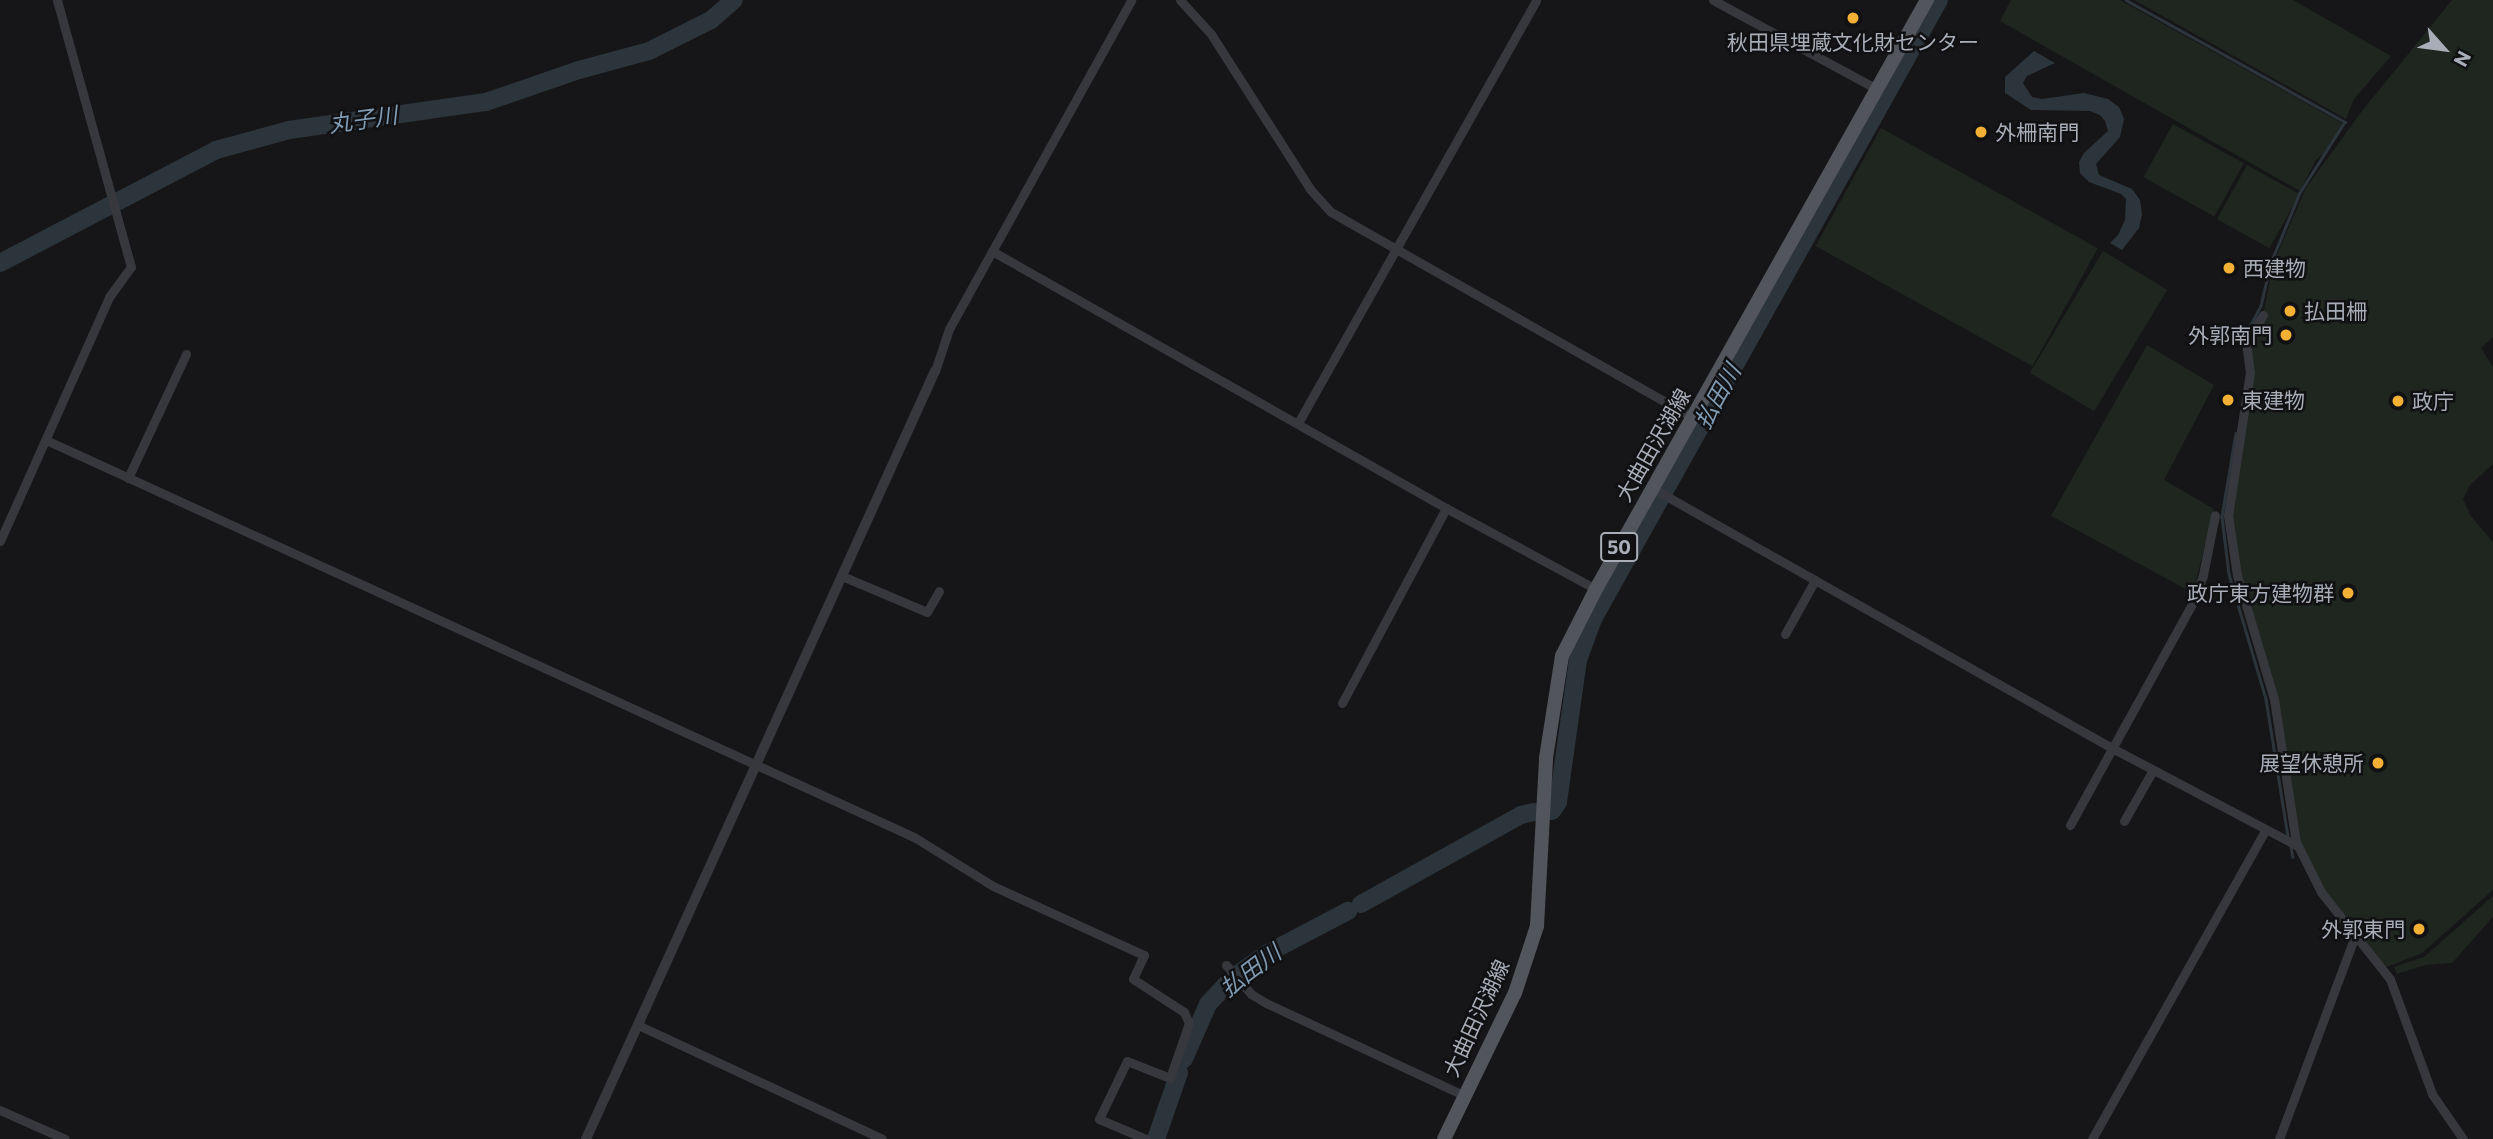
<!DOCTYPE html>
<meta charset="utf-8">
<style>
body{margin:0}
#map{position:relative;width:2493px;height:1139px;overflow:hidden;background:#161618;font-family:Commissioner,"Noto Sans JP",sans-serif}
div>[style]{position:absolute}
[style*='--x']{left:calc(var(--x)*1px);top:calc(var(--y)*1px);width:calc(var(--w)*1px);rotate:calc(var(--a)*1deg)}
.green>*{inset:0;background:#1e261f;transform-origin:0 0}
.water>*{inset:0;background:#2c353c}
.stream>*{height:2.5px;margin:-1.25px;padding:0 1.25px;transform-origin:1.25px;border-radius:1.25px;background:#2c353c}
.river>*{height:18px;margin:-9px;padding:0 9px;transform-origin:9px;border-radius:9px;background:#2c353c}
.minor>*{height:9px;margin:-4.5px;padding:0 4.5px;transform-origin:4.5px;border-radius:4.5px;background:#37383d}
.tertiary>*{height:10px;margin:-5px;padding:0 5px;transform-origin:5px;border-radius:5px;background:#37383d}
.primary>*{height:14px;margin:-7px;padding:0 7px;transform-origin:7px;border-radius:7px;background:#53555c}
.dots>*{width:19px;height:19px;translate:-50% -50%;box-sizing:border-box;border:4px solid #111113;border-radius:50%}
span{translate:-50% -50%;white-space:nowrap;text-align:center;line-height:1.15;-webkit-text-stroke:5px #111113;paint-order:stroke}
.shield-label span{padding:2px 5px;background:#111113;border:2px solid;border-radius:5px;-webkit-text-stroke-width:0}
.shield-label{font-size:19px;color:#a8adb8;font-weight:700}
.poi-label{font-size:21px;color:#a8adb8}
.left{translate:0 -50%;text-align:left}
.right{translate:-100% -50%;text-align:right}
.street-label{font-size:21px;color:#a8adb8}
.water-label{font-size:23px;color:#7f9bb3;font-style:italic}
.north{position:absolute;left:2409px;top:14px;width:70px;height:70px;-webkit-text-stroke:5px #111113;paint-order:stroke;rotate:118deg;font-size:19px;font-weight:700;line-height:28px;text-align:center;color:#a8adb8}
.north::after{content:'';display:block;margin:auto;width:24px;height:32px;background:#a8adb8;clip-path:polygon(50% 0,100% 100%,50% 72%,0 100%)}
</style>
<div id="map">
<div class="green">
<div style="clip-path:polygon(2011px 0,2120px 0,2342px 123px,2330px 148px,2316px 160px,2300px 191px,2000px 21px)"></div>
<div style="clip-path:polygon(2134px 0,2293px 0,2391px 56px,2354px 99px,2346px 119px)"></div>
<div style="clip-path:polygon(2452px 0,2493px 0,2493px 337px,2481px 348px,2493px 367px,2493px 464px,2470px 485px,2463px 499px,2470px 515px,2493px 542px,2493px 890px,2422px 953px,2384px 968px,2339px 918px,2298px 846px,2274px 699px,2237px 575px,2228px 515px,2250px 372px,2246px 341px,2263px 315px,2273px 264px,2291px 222px,2306px 188px,2362px 111px)"></div>
<div style="left:2173px;top:124px;width:81px;height:61px;rotate:29deg"></div>
<div style="left:1881px;top:128px;width:248px;height:135px;rotate:29deg"></div>
<div style="left:2247px;top:165px;width:60px;height:62px;rotate:29deg"></div>
<div style="left:2103px;top:251px;width:75px;height:142px;rotate:31deg"></div>
<div style="clip-path:polygon(2147px 345px,2214px 385px,2164px 480px,2214px 509px,2193px 593px,2051px 516px)"></div>
<div style="clip-path:polygon(2493px 896px,2493px 917px,2452px 963px,2425px 965px,2397px 974px,2394px 967px,2424px 957px)"></div>
</div>
<div class="water">
<div style="clip-path:polygon(2034px 51px,2055px 63px,2027px 76px,2023px 83px,2032px 97px,2042px 99px,2084px 93px,2108px 99px,2119px 107px,2124px 119px,2120px 137px,2096px 164px,2099px 175px,2132px 189px,2140px 200px,2142px 214px,2139px 228px,2122px 250px,2110px 243px,2118px 235px,2125px 220px,2126px 199px,2121px 194px,2089px 182px,2080px 173px,2079px 162px,2084px 153px,2108px 131px,2105px 121px,2100px 115px,2090px 111px,2031px 110px,2005px 93px,2005px 77px)"></div>
</div>
<div class="stream">
<div style="--x:2126;--y:0;--w:251;--a:29.1"></div>
<div style="--x:2345;--y:122;--w:84;--a:122.4"></div>
<div style="--x:2300;--y:193;--w:76;--a:112.5"></div>
<div style="--x:2271;--y:263;--w:44;--a:103.1"></div>
<div style="--x:2261;--y:306;--w:32;--a:118"></div>
<div style="--x:2236;--y:433;--w:85;--a:99.5"></div>
<div style="--x:2222;--y:517;--w:57;--a:83"></div>
<div style="--x:2229;--y:574;--w:130;--a:73.5"></div>
<div style="--x:2266;--y:699;--w:140;--a:80.9"></div>
<div style="--x:2291;--y:847;--w:10;--a:79"></div>
</div>
<div class="river">
<div style="--x:0;--y:263;--w:244;--a:-27.6"></div>
<div style="--x:216;--y:150;--w:76;--a:-15.3"></div>
<div style="--x:289;--y:130;--w:199;--a:-8.1"></div>
<div style="--x:486;--y:102;--w:98;--a:-19"></div>
<div style="--x:579;--y:70;--w:73;--a:-15.2"></div>
<div style="--x:649;--y:51;--w:69;--a:-26.6"></div>
<div style="--x:711;--y:20;--w:30;--a:-41"></div>
<div style="--x:1552;--y:811;--w:11;--a:-56"></div>
<div style="--x:1558;--y:802;--w:143;--a:-82"></div>
<div style="--x:1578;--y:660;--w:44;--a:-69.9"></div>
<div style="--x:1593;--y:619;--w:709;--a:-60.8"></div>
<div style="--x:1361;--y:904;--w:183;--a:-29.1"></div>
<div style="--x:1521;--y:815;--w:13;--a:-13"></div>
<div style="--x:1184;--y:1059;--w:60;--a:-66.4"></div>
<div style="--x:1208;--y:1004;--w:34;--a:-47"></div>
<div style="--x:1231;--y:979;--w:43;--a:-35.5"></div>
<div style="--x:1266;--y:954;--w:93;--a:-27.7"></div>
<div style="--x:1156;--y:1139;--w:70;--a:-70.8"></div>
</div>
<div class="minor">
<div style="--x:1180;--y:0;--w:46;--a:47.6"></div>
<div style="--x:1211;--y:34;--w:184;--a:57.4"></div>
<div style="--x:1310;--y:189;--w:31;--a:48"></div>
<div style="--x:1331;--y:212;--w:417;--a:29.6"></div>
<div style="--x:1713;--y:0;--w:187;--a:28.5"></div>
<div style="--x:992;--y:251;--w:522;--a:29.51"></div>
<div style="--x:1446;--y:508;--w:170;--a:28.4"></div>
<div style="--x:2263;--y:315;--w:31;--a:123"></div>
<div style="--x:2246;--y:341;--w:31;--a:83"></div>
<div style="--x:2250;--y:372;--w:145;--a:98.7"></div>
<div style="--x:2228;--y:515;--w:61;--a:81.5"></div>
<div style="--x:2237;--y:575;--w:129;--a:73.4"></div>
<div style="--x:2274;--y:699;--w:145;--a:81.3"></div>
<div style="--x:2296;--y:842;--w:56;--a:63.4"></div>
<div style="--x:2321;--y:892;--w:111;--a:51.6"></div>
<div style="--x:2390;--y:979;--w:122;--a:69.9"></div>
<div style="--x:2432;--y:1094;--w:55;--a:55.4"></div>
<div style="--x:935;--y:371;--w:44;--a:-71.6"></div>
<div style="--x:949;--y:329;--w:376;--a:-61"></div>
<div style="--x:1298;--y:423;--w:485;--a:-60.6"></div>
<div style="--x:46;--y:440;--w:954;--a:24.58"></div>
<div style="--x:914;--y:837;--w:93;--a:31.8"></div>
<div style="--x:993;--y:886;--w:166;--a:24.6"></div>
<div style="--x:1144;--y:955;--w:26;--a:115"></div>
<div style="--x:1133;--y:979;--w:61;--a:32.9"></div>
<div style="--x:1184;--y:1012;--w:12;--a:66"></div>
<div style="--x:1189;--y:1023;--w:58;--a:109.1"></div>
<div style="--x:1170;--y:1078;--w:46;--a:-158.4"></div>
<div style="--x:1127;--y:1061;--w:64;--a:115.8"></div>
<div style="--x:1099;--y:1119;--w:51;--a:23.1"></div>
<div style="--x:128;--y:478;--w:137;--a:-64.9"></div>
<div style="--x:1652;--y:488;--w:528;--a:29.48"></div>
<div style="--x:2112;--y:748;--w:210;--a:27.8"></div>
<div style="--x:0;--y:541;--w:267;--a:-65.9"></div>
<div style="--x:109;--y:297;--w:37;--a:-54"></div>
<div style="--x:131;--y:267;--w:277;--a:-105.5"></div>
<div style="--x:842;--y:576;--w:92;--a:23"></div>
<div style="--x:927;--y:612;--w:24;--a:-60"></div>
<div style="--x:1785;--y:634;--w:62;--a:-60.9"></div>
<div style="--x:1342;--y:703;--w:221;--a:-61.9"></div>
<div style="--x:2124;--y:821;--w:59;--a:-60.4"></div>
<div style="--x:2070;--y:825;--w:252;--a:-61.1"></div>
<div style="--x:2192;--y:604;--w:31;--a:-69"></div>
<div style="--x:2203;--y:575;--w:61;--a:-78.7"></div>
<div style="--x:1226;--y:965;--w:38;--a:49"></div>
<div style="--x:1251;--y:994;--w:17;--a:31"></div>
<div style="--x:1266;--y:1003;--w:217;--a:25"></div>
<div style="--x:638;--y:1025;--w:269;--a:25"></div>
<div style="--x:0;--y:1110;--w:71;--a:24"></div>
<div style="--x:2092;--y:1139;--w:353;--a:-60.7"></div>
<div style="--x:2279;--y:1139;--w:217;--a:-69.5"></div>
</div>
<div class="tertiary">
<div style="--x:586;--y:1139;--w:844;--a:-65.56"></div>
</div>
<div class="primary">
<div style="--x:1444;--y:1139;--w:162;--a:-64.1"></div>
<div style="--x:1515;--y:993;--w:71;--a:-71.8"></div>
<div style="--x:1537;--y:926;--w:168;--a:-86.9"></div>
<div style="--x:1546;--y:758;--w:103;--a:-81.1"></div>
<div style="--x:1562;--y:656;--w:75;--a:-63.1"></div>
<div style="--x:1596;--y:589;--w:676;--a:-60.67"></div>
</div>
<div class="dots">
<div style="left:1853px;top:18px;background:#f2b134"></div>
<div style="left:1981px;top:132px;background:#f2b134"></div>
<div style="left:2229px;top:268px;background:#f2b134"></div>
<div style="left:2290px;top:311px;background:#f2b134"></div>
<div style="left:2286px;top:335px;background:#f2b134"></div>
<div style="left:2228px;top:400px;background:#f2b134"></div>
<div style="left:2398px;top:401px;background:#f2b134"></div>
<div style="left:2348px;top:593px;background:#f2b134"></div>
<div style="left:2378px;top:763px;background:#f2b134"></div>
<div style="left:2419px;top:929px;background:#f2b134"></div>
</div>
<div class="shield-label">
<span style="left:1619px;top:547px">50</span>
</div>
<div class="poi-label">
<span style="left:1853px;top:42px">秋田県埋蔵文化財センター</span>
<span class="left" style="left:1995px;top:132px">外柵南門</span>
<span class="left" style="left:2243px;top:268px">西建物</span>
<span class="left" style="left:2304px;top:311px">払田柵</span>
<span class="right" style="left:2272px;top:335px">外郭南門</span>
<span class="left" style="left:2242px;top:400px">東建物</span>
<span class="left" style="left:2412px;top:401px">政庁</span>
<span class="right" style="left:2334px;top:593px">政庁東方建物群</span>
<span class="right" style="left:2364px;top:763px">展望休憩所</span>
<span class="right" style="left:2405px;top:929px">外郭東門</span>
</div>
<div class="street-label">
<span style="left:1653px;top:445px;rotate:-60deg">大曲田沢湖線</span>
<span style="left:1476px;top:1018px;rotate:-65deg">大曲田沢湖線</span>
</div>
<div class="water-label">
<span style="left:363px;top:119px;rotate:-8deg">丸子川</span>
<span style="left:1717px;top:396px;rotate:-61deg">払田川</span>
<span style="left:1250px;top:970px;rotate:-37deg">払田川</span>
</div>
<div class="north">N</div>
</div>
